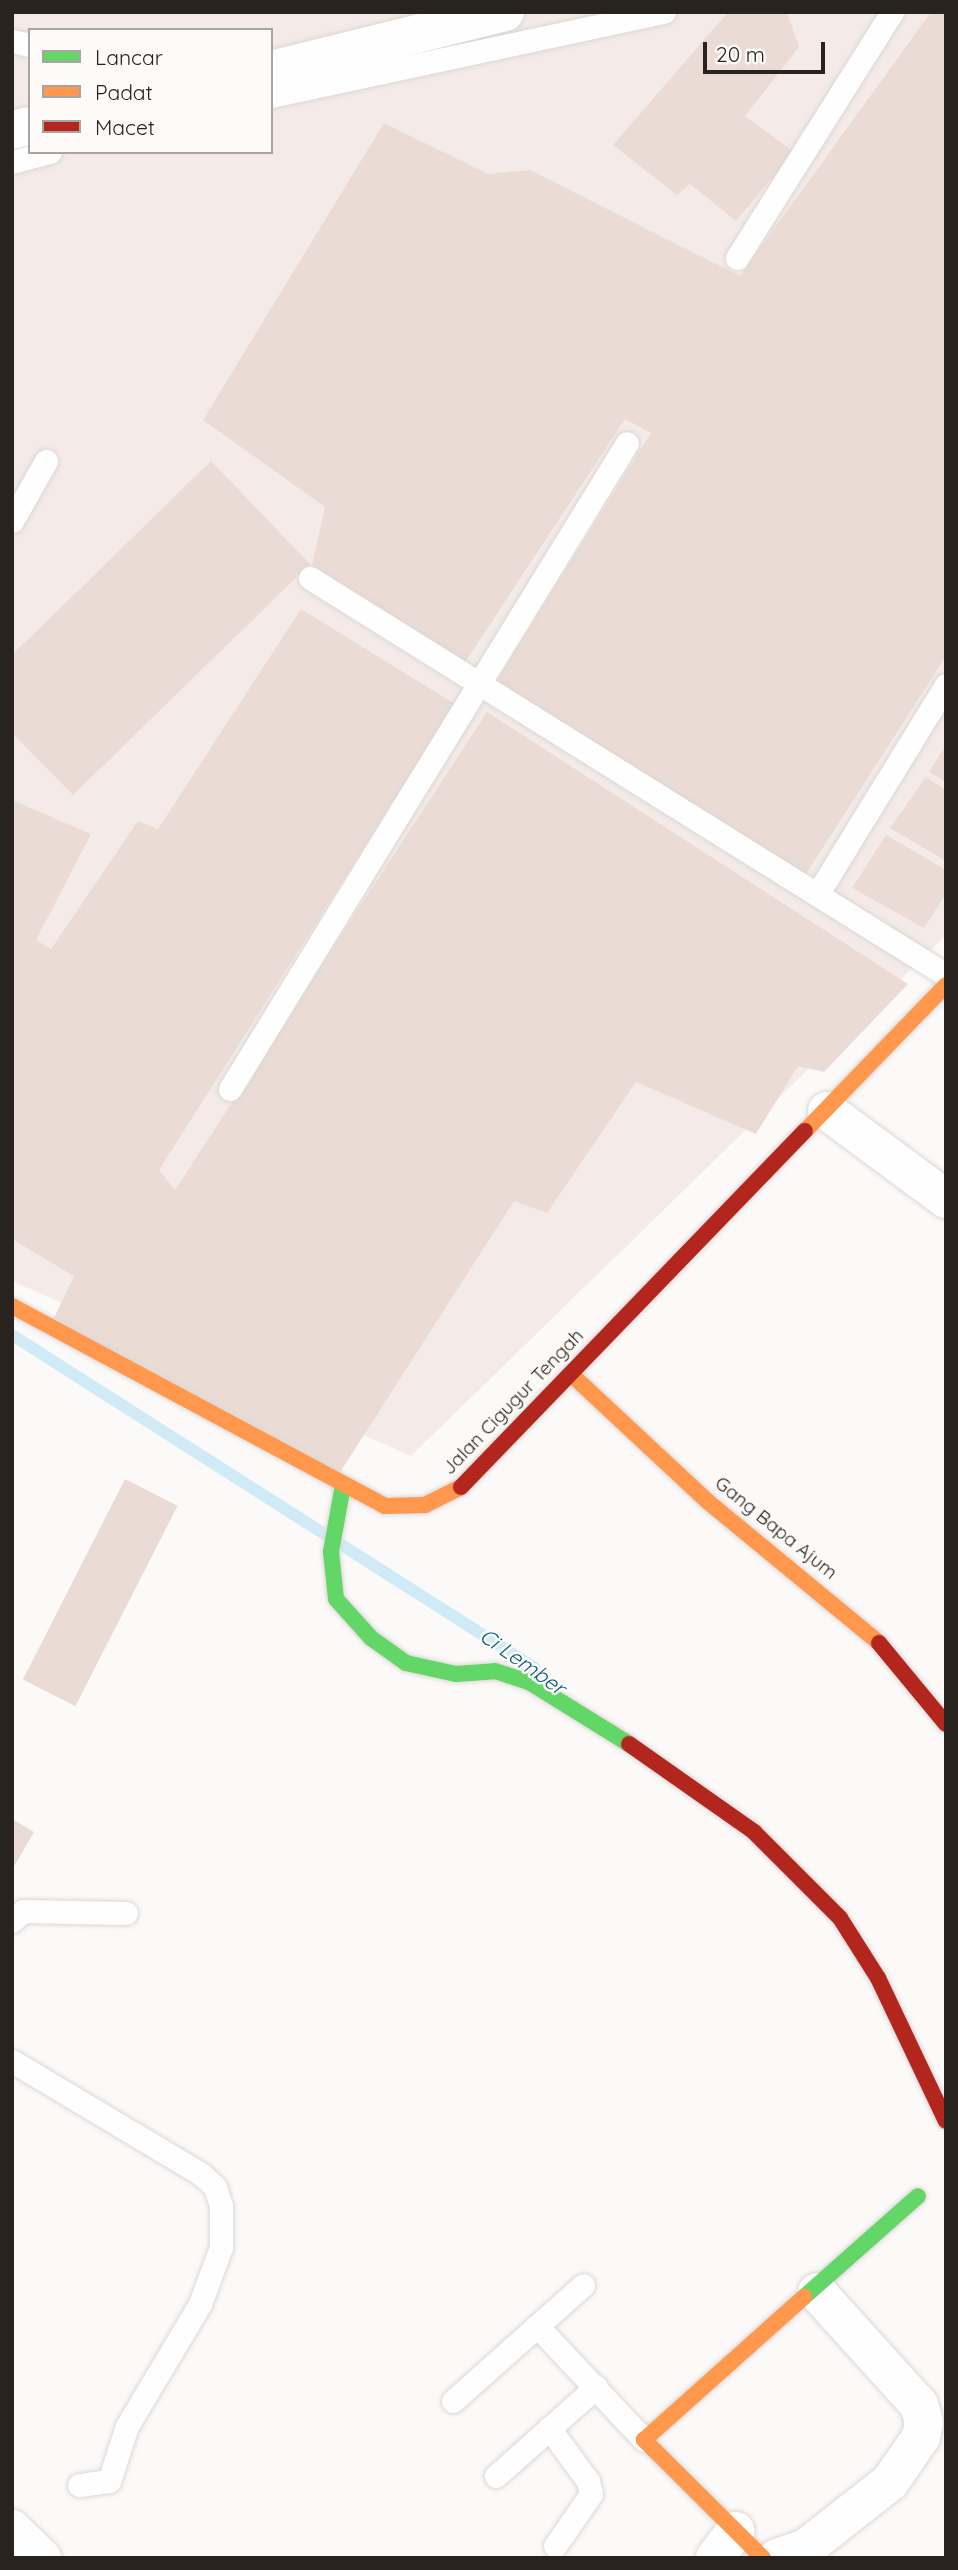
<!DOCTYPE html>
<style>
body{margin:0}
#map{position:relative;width:958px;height:2570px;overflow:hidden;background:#fcfaf9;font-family:Quicksand,sans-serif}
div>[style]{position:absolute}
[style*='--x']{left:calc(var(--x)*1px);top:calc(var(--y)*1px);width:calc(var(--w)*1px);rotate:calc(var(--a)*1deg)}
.industrial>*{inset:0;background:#f4ebe8}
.stream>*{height:12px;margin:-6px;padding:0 6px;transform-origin:6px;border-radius:6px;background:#d1ebf6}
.building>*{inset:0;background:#eadcd4;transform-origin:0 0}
.roads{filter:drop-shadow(0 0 2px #dcd7d4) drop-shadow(0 0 2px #dcd7d4)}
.lane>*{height:23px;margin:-11.5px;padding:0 11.5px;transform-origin:11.5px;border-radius:11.5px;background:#fffefe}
.street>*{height:38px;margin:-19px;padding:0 19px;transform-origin:19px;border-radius:19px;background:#fffefe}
.fast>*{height:16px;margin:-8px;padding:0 8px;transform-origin:8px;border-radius:8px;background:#63d668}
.slow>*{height:16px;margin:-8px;padding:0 8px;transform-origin:8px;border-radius:8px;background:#ff974d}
.jam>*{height:16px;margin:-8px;padding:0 8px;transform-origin:8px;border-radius:8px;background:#b3261e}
span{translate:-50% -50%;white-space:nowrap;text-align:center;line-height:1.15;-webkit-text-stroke:5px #fdfaf8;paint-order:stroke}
.street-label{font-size:19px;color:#28231f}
.water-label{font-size:21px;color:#035f7c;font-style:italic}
.frame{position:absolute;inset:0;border:14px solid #28231f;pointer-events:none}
.legend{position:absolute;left:28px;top:28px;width:245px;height:126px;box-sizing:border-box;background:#fdfaf8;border:2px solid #a8a4a1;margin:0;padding:9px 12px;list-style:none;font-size:21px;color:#28231f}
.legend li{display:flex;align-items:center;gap:14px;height:35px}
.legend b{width:35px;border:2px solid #a8a4a1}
.scale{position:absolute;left:703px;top:42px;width:122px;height:32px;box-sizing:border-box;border:4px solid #28231f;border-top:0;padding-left:9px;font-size:21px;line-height:24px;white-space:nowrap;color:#28231f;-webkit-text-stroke:5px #fdfaf8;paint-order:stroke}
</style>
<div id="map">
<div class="industrial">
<div style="clip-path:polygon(evenodd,12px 12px,946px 12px,946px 935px,411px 1456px,12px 1281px,12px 12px,30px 30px,271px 30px,271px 152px,30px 152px,30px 30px)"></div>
</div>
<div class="stream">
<div style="--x:12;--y:1335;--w:620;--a:32.49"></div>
</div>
<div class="building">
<div style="clip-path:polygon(728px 12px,787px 12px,799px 47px,745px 116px,794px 152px,736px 221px,690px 184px,677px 195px,613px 145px)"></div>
<div style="clip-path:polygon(931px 12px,946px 12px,946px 656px,806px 874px,494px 685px,651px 433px,625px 419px,464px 664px,312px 565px,325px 507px,203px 420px,384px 123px,488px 174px,530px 170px,740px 276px)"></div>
<div style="clip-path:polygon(211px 461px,310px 564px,73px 795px,12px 733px,12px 655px)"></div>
<div style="clip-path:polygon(301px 609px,455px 704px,159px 1170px,175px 1190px,487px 712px,908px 984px,824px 1072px,798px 1066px,756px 1134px,636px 1082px,547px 1213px,514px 1201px,337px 1477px,52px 1322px,74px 1276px,12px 1239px,12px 800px,91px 834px,36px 940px,51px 949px,138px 821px,158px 829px)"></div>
<div style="clip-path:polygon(946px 745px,946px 782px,929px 772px)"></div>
<div style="clip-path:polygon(926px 777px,946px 790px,946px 861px,890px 828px)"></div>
<div style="clip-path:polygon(886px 835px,946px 870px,946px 894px,924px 928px,852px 888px)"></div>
<div style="left:125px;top:1479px;width:59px;height:225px;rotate:27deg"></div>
<div style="clip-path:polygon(12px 1819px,34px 1832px,12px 1870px)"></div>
</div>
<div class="roads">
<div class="lane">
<div style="--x:12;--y:41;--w:18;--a:13"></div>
<div style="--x:271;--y:96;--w:402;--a:-12.1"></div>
<div style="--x:12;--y:162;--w:39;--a:-15"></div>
<div style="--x:737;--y:258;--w:291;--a:-57.8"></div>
<div style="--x:12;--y:521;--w:69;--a:-60.5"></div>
<div style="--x:310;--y:578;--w:750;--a:31.97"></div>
<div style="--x:818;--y:893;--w:244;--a:-58.4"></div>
<div style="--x:230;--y:1089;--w:758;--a:-58.43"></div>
<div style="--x:12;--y:1921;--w:15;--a:-42"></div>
<div style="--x:23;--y:1911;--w:103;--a:1.1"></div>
<div style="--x:12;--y:2061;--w:220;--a:30.9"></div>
<div style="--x:201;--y:2174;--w:19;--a:43"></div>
<div style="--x:215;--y:2187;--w:20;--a:72"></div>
<div style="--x:221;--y:2206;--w:41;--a:90"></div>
<div style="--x:221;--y:2247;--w:61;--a:110.2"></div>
<div style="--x:200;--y:2304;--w:142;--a:120.9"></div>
<div style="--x:127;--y:2426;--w:58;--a:108.1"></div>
<div style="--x:109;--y:2481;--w:30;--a:172"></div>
<div style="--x:537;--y:2326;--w:156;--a:46.8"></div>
<div style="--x:453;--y:2401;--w:174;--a:-41.7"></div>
<div style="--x:549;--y:2428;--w:66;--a:53.7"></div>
<div style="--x:588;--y:2481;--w:13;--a:77"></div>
<div style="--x:591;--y:2494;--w:63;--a:124.7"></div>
<div style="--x:496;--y:2476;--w:134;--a:-41.7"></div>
</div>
<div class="street">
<div style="--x:271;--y:70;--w:241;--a:-13.9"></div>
<div style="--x:12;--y:130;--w:18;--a:-13"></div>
<div style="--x:827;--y:1111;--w:148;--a:36.5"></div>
<div style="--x:12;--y:2529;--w:42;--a:44"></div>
<div style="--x:715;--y:2558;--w:34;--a:-53"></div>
<div style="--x:777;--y:2558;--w:31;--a:-19"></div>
<div style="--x:806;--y:2548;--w:107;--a:-38.2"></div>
<div style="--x:890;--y:2482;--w:55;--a:-55.4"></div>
<div style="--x:921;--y:2437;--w:15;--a:-79"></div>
<div style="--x:924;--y:2422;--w:18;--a:-106"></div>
<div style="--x:919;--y:2405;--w:152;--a:-132.1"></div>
</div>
<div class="fast">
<div style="--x:343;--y:1485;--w:68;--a:100.2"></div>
<div style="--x:331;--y:1552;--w:47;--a:83.9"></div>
<div style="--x:336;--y:1599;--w:52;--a:48.1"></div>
<div style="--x:371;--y:1638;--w:43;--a:35.5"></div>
<div style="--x:406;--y:1663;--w:51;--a:12.4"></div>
<div style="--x:456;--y:1674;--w:39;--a:-4"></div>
<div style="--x:495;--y:1671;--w:36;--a:18"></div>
<div style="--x:529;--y:1682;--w:118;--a:31.8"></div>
<div style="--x:804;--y:2297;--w:152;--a:-41.5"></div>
</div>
<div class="slow">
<div style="--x:805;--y:1131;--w:203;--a:-46"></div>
<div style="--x:12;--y:1306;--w:423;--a:28.2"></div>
<div style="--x:385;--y:1506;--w:40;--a:-1.4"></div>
<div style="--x:425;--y:1505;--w:40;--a:-26.6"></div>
<div style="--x:571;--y:1374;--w:186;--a:43"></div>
<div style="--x:707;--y:1501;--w:223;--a:39.5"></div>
<div style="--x:763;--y:2558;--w:168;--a:-135.2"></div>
<div style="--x:644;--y:2440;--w:215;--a:-41.8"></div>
</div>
<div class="jam">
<div style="--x:461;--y:1487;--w:495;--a:-46"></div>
<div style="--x:879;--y:1643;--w:105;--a:50.4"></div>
<div style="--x:629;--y:1744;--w:153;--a:35.1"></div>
<div style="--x:754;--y:1832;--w:122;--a:45"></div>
<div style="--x:840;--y:1918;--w:71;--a:57.7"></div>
<div style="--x:878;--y:1978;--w:158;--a:64.6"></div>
</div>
</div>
<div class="street-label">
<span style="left:513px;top:1402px;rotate:-46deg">Jalan Cigugur Tengah</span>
<span style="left:776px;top:1528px;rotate:39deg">Gang Bapa Ajum</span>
</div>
<div class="water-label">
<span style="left:523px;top:1661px;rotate:35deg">Ci Lember</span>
</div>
<div class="frame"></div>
<ul class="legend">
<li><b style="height:9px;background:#63d668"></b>Lancar</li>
<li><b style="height:9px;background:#ff974d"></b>Padat</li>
<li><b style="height:9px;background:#b3261e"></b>Macet</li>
</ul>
<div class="scale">20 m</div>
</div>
